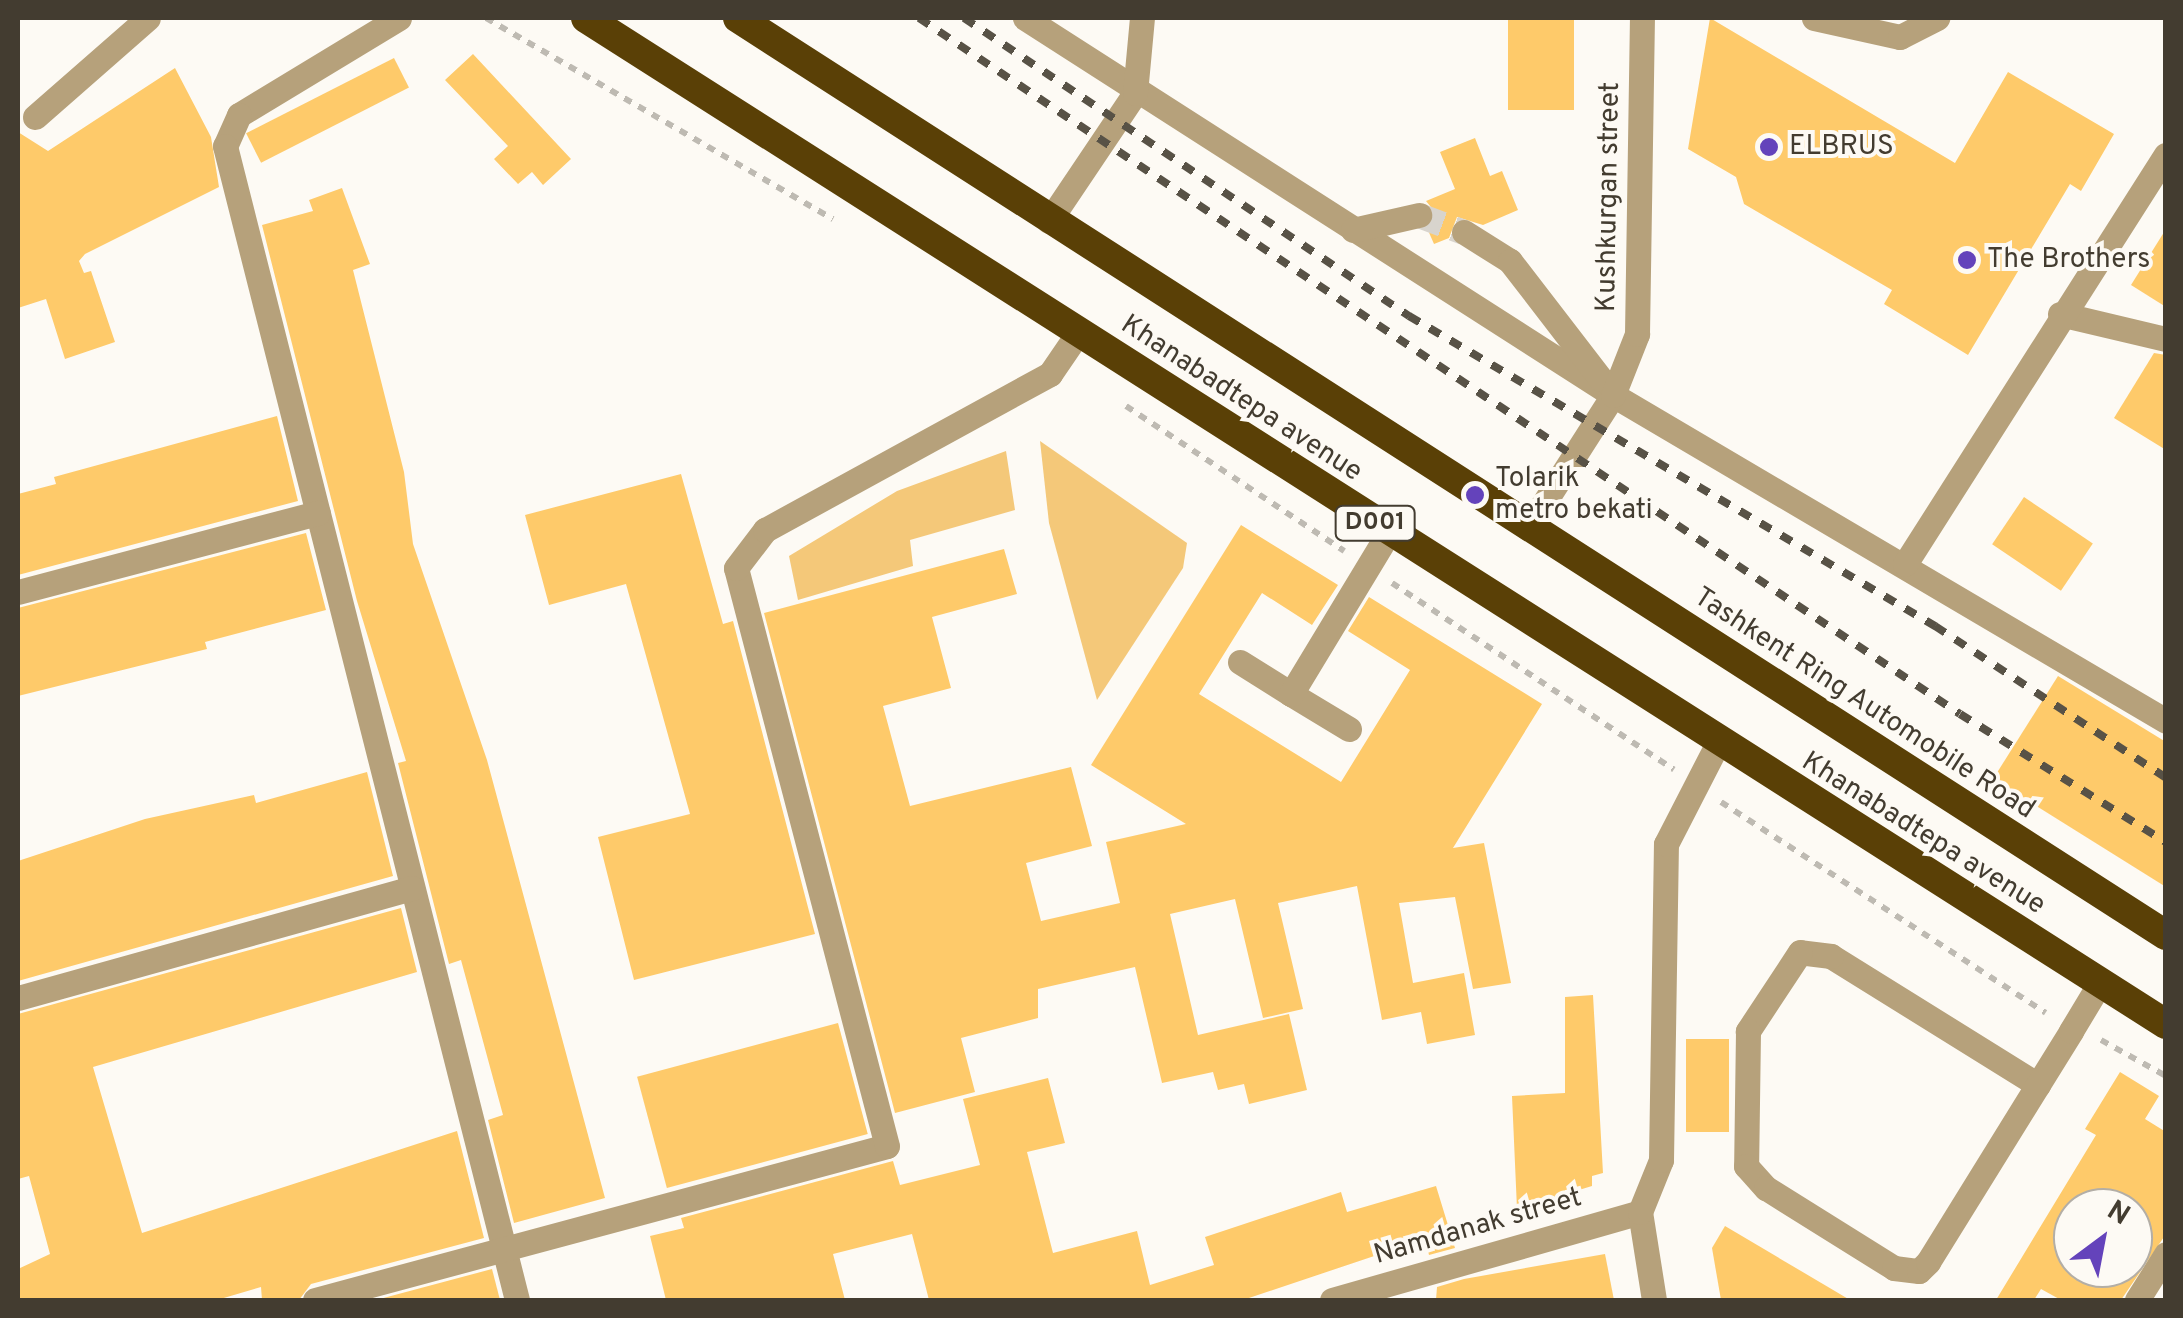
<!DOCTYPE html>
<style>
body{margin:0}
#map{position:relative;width:2183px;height:1318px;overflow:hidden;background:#fdfaf4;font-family:Overpass,sans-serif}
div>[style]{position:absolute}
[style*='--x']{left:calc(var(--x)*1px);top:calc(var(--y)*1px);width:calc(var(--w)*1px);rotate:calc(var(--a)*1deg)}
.green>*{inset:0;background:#f4c879}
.building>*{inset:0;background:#feca6a;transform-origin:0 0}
.minor-tunnel>*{height:25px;margin-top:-12.5px;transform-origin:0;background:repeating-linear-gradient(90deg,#d8d4cd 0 25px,transparent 0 37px)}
.path>*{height:6px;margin-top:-3px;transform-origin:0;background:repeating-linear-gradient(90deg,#bebab2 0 8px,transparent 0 16px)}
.minor>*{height:25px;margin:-12.5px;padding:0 12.5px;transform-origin:12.5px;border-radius:12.5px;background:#b6a17b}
.highway>*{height:30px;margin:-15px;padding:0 15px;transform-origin:15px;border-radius:15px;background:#5a4006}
.rail>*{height:8px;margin-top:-4px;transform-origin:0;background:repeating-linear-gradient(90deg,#585246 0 12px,transparent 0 24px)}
.dots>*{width:28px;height:28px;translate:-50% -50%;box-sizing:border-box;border:5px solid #fdfaf4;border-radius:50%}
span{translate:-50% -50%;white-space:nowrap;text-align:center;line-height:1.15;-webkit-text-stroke:8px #fdfaf4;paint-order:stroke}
.shield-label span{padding:2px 8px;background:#fdfaf4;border:2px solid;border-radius:8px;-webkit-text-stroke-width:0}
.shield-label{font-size:25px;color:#433c30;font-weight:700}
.poi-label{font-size:28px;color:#433c30}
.left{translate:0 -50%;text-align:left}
.street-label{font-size:28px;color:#433c30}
.frame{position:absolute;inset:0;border:20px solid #433c30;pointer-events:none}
.north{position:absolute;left:2053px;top:1188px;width:100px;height:100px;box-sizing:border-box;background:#fdfaf4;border:2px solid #b3aea6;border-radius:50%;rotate:32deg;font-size:28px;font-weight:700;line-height:40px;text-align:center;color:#433c30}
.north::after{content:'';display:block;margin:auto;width:35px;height:45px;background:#6443bb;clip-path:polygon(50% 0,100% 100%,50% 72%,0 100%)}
</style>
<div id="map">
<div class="green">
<div style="clip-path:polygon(1040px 441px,1187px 543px,1183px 568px,1097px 700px,1049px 523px)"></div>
<div style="clip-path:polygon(1006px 451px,1015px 510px,910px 540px,913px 566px,798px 600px,789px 556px,897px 491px)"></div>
</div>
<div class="building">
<div style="left:1508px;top:18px;width:66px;height:92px"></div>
<div style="clip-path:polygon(1710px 18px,1955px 163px,2008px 72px,2114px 134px,2081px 191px,2070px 184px,1968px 355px,1884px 304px,1892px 290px,1744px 204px,1736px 177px,1688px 149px)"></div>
<div style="clip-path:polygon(473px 54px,571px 159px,543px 185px,532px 172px,518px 184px,494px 159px,508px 146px,445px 80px)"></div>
<div style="left:394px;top:58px;width:33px;height:166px;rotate:63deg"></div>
<div style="clip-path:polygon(175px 68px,211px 137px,219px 187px,85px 254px,79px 261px,84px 273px,91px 271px,115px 342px,65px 359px,46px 299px,18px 308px,18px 132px,48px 151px)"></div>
<div style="clip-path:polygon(1475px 138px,1490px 176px,1502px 171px,1518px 210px,1483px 225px,1457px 217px,1449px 238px,1434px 244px,1427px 228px,1435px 212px,1426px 201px,1455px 189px,1440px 152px)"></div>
<div style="clip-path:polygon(342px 188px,370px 264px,353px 270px,404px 472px,413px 544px,487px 760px,605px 1198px,514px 1223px,488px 1120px,503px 1115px,461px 960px,449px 964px,398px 763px,406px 761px,357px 601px,262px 225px,313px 211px,309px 200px)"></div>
<div style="clip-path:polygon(2166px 229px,2166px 307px,2131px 285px)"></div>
<div style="clip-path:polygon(2154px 353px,2166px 355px,2166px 450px,2114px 418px)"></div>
<div style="clip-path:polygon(277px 416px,298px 501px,18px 575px,18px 494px,56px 484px,54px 477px)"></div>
<div style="clip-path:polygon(681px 474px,723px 624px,733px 621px,815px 934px,634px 980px,598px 837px,690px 814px,626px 584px,549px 605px,525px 515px)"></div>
<div style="left:2024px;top:497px;width:83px;height:57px;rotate:34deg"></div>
<div style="clip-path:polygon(1241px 525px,1338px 585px,1312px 625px,1262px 593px,1199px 694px,1341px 782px,1410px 670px,1348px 631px,1369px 597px,1542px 704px,1453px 848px,1484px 843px,1511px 983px,1473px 989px,1455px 897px,1399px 903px,1413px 983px,1464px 973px,1475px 1035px,1427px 1044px,1421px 1012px,1382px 1020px,1357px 886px,1278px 903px,1303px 1009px,1263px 1018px,1235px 899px,1170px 914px,1198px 1035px,1289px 1014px,1307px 1090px,1249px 1104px,1244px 1084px,1218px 1090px,1213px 1072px,1162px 1083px,1135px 967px,1038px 989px,1038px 1018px,961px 1038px,975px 1092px,895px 1113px,764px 613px,1004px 549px,1017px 594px,932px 617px,951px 688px,883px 706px,910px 806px,1071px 767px,1092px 846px,1026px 863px,1041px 921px,1120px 903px,1106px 842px,1186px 824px,1091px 765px)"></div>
<div style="clip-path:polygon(306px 533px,326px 610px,205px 642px,207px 649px,18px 696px,18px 608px)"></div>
<div style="clip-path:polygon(2058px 676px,2166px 742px,2166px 887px,1993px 779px)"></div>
<div style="clip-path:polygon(367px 772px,393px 876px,18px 981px,18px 861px,145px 819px,254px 795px,256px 803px)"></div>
<div style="clip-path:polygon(401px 908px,417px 972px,93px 1067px,142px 1233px,457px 1131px,484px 1238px,311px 1284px,299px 1300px,262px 1300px,261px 1287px,217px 1300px,18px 1300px,18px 1269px,50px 1254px,29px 1176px,18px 1179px,18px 1014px)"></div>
<div style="clip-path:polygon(1593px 995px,1603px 1173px,1592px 1176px,1592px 1186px,1517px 1209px,1512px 1096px,1565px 1093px,1565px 997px)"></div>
<div style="left:838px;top:1023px;width:115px;height:208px;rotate:75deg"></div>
<div style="left:1729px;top:1039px;width:93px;height:43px;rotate:90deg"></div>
<div style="clip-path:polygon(evenodd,2120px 1072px,2159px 1096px,2145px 1119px,2166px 1132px,2166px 1234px,2121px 1300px,2061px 1300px,2041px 1289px,2034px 1300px,1996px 1300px,2096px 1135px,2085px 1129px,2120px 1072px,2073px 1208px,2133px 1208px,2133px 1268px,2073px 1268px,2073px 1208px)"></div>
<div style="clip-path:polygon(1048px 1078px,1065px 1143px,1027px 1152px,1053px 1253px,1137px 1231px,1150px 1285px,1214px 1265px,1205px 1237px,1341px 1192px,1347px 1212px,1436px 1186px,1455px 1248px,1429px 1255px,1425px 1239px,1243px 1300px,929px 1300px,912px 1234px,833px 1254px,845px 1300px,666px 1300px,650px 1236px,684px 1228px,681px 1218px,893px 1161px,900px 1185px,980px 1165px,963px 1099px)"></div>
<div style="clip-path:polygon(1725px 1226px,1850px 1300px,1721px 1300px,1712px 1248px)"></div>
<div style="clip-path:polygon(1605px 1254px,1614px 1300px,1436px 1300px,1437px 1287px,1464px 1279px)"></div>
<div style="clip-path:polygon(492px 1269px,500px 1300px,376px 1300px)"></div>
</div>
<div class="minor-tunnel">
<div style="--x:1419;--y:215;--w:48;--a:20.7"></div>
</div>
<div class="path">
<div style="--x:486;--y:18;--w:401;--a:30.1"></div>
<div style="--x:1126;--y:406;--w:262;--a:33.6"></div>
<div style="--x:1392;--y:583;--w:338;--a:33.5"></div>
<div style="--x:1721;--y:802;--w:387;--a:33"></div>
<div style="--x:2101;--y:1040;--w:74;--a:29"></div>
</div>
<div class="minor">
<div style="--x:399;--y:18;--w:187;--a:148.8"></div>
<div style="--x:239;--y:115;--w:34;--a:114"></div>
<div style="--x:225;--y:146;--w:1190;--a:75.8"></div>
<div style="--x:1025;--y:18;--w:698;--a:32.67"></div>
<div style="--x:1613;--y:395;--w:642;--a:30.52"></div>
<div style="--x:1814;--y:18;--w:88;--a:12.5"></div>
<div style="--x:1900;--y:37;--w:42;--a:-27.2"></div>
<div style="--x:35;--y:117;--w:150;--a:-41.2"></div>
<div style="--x:1049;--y:221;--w:154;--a:-56.1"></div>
<div style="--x:1135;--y:93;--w:75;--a:-84.7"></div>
<div style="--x:1353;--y:230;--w:68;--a:-12.8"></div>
<div style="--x:1464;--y:232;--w:54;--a:32.2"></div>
<div style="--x:1510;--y:261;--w:149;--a:52.4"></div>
<div style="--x:2060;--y:314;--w:109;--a:13.3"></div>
<div style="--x:1528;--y:528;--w:158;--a:-57.4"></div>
<div style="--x:1613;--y:395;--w:66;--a:-68.5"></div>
<div style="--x:1637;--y:334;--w:316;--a:-89.1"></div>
<div style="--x:1905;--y:564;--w:485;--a:-57.5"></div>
<div style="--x:18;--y:592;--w:310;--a:-14.8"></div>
<div style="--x:1240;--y:662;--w:60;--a:32.1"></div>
<div style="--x:1349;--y:729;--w:68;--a:-148.9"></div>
<div style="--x:1291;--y:694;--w:189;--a:-58.8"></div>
<div style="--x:18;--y:998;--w:409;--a:-15.6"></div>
<div style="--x:2038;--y:1085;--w:244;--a:-148.1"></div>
<div style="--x:1831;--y:956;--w:31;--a:-173"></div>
<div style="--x:1800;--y:952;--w:95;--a:123.4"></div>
<div style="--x:1748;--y:1031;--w:135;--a:90.8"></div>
<div style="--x:1746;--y:1166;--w:30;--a:48"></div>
<div style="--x:1766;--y:1188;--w:151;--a:32"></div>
<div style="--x:1894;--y:1268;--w:25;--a:7"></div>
<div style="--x:1919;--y:1271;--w:13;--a:-45"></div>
<div style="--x:1928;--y:1262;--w:272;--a:-58.2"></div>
<div style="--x:2071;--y:1031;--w:56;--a:-58.9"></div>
<div style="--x:315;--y:1300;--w:592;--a:-15.07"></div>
<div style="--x:887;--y:1146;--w:597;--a:-104.64"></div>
<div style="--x:736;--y:568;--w:48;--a:-52.7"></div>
<div style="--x:765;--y:530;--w:325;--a:-28.7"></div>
<div style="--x:1050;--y:374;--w:50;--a:-55.7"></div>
<div style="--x:1332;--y:1300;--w:320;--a:-15.9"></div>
<div style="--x:1654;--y:1300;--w:89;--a:-99"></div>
<div style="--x:1640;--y:1212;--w:56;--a:-68"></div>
<div style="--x:1661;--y:1160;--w:316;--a:-89.1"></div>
<div style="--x:1666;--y:844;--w:114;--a:-62.8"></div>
<div style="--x:2137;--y:1300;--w:54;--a:-57.8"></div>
</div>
<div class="highway">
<div style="--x:586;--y:18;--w:1873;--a:32.49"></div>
<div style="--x:738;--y:18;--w:1697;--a:32.71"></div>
</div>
<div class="rail">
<div style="--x:919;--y:18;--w:1252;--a:33.77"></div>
<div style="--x:1960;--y:714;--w:243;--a:31.9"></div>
<div style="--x:964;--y:18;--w:536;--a:33.81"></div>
<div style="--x:1409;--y:316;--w:611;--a:30.51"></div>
<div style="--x:1935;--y:626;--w:277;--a:33.3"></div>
</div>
<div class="dots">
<div style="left:1769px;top:147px;background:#6443bb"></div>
<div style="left:1967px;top:260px;background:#6443bb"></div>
<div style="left:1475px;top:495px;background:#6443bb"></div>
</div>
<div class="shield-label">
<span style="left:1375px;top:523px">D001</span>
</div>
<div class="poi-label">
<span class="left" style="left:1789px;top:147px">ELBRUS</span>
<span class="left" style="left:1987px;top:260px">The Brothers</span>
<span class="left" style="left:1495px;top:495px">Tolarik<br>metro bekati</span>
</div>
<div class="street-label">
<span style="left:1609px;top:197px;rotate:-89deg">Kushkurgan street</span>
<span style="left:1241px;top:399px;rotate:33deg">Khanabadtepa avenue</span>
<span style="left:1864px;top:704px;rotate:33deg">Tashkent Ring Automobile Road</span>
<span style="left:1923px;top:834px;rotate:32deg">Khanabadtepa avenue</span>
<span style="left:1478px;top:1227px;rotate:-16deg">Namdanak street</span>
</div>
<div class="frame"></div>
<div class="north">N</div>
</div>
